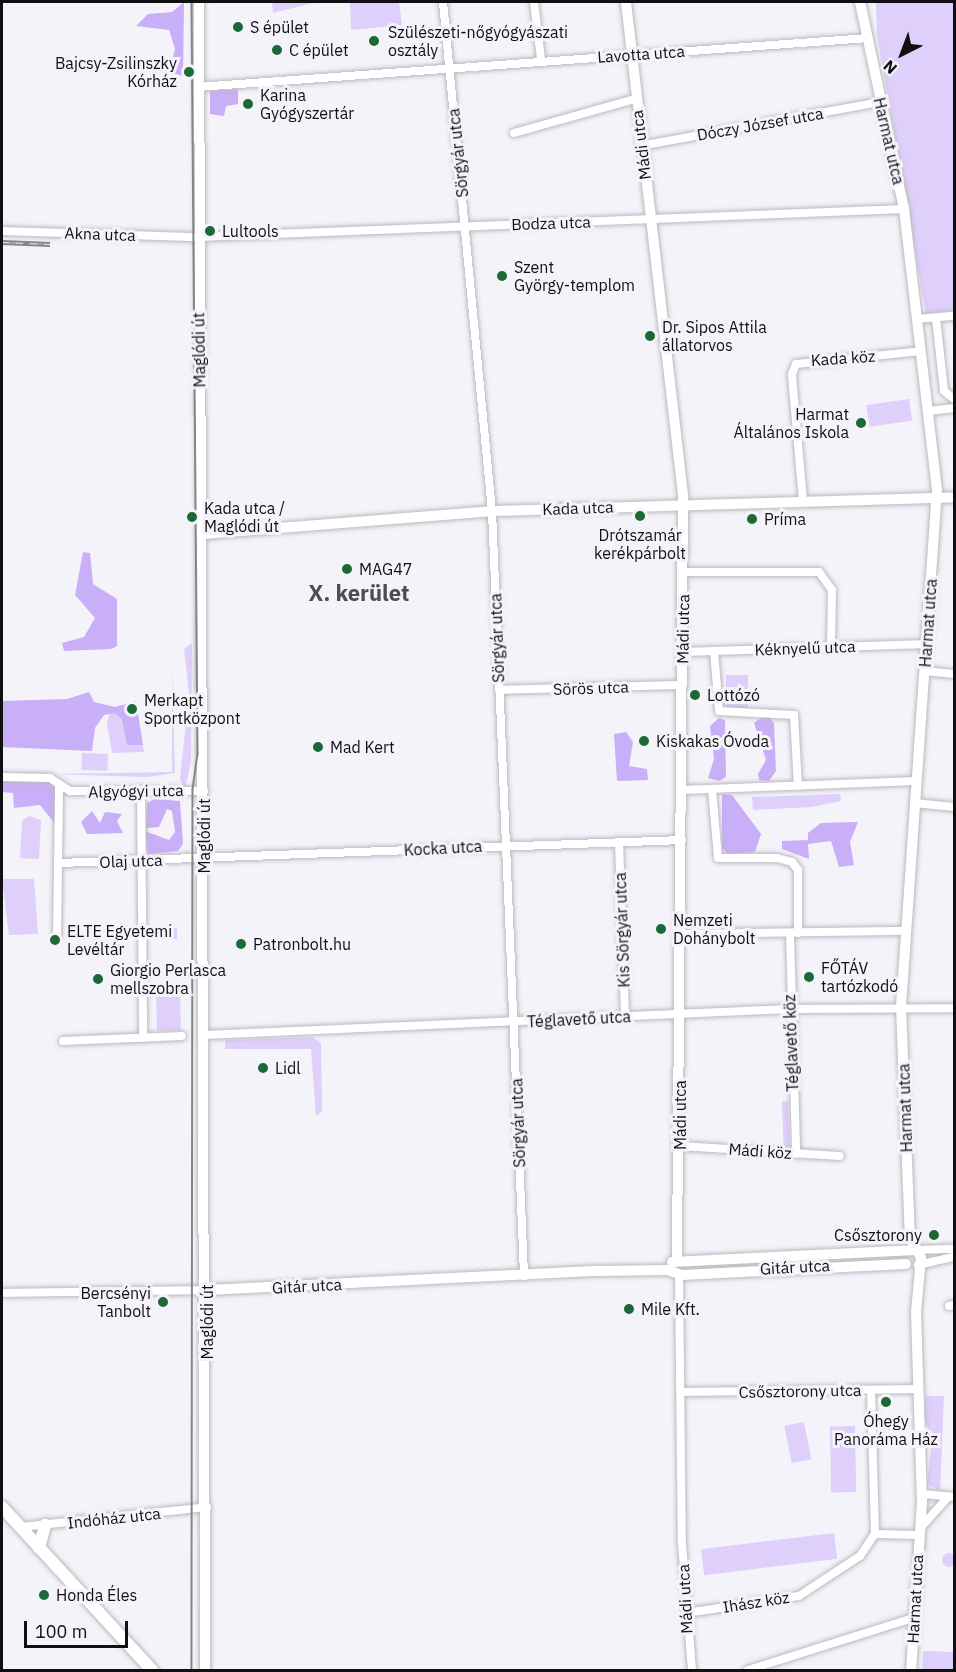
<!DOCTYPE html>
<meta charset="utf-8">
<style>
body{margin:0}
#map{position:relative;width:956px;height:1672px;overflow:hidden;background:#f5f3fa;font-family:"IBM Plex Sans",sans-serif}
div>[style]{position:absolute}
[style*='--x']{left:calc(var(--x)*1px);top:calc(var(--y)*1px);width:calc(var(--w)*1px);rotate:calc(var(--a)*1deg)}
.green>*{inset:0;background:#decffb;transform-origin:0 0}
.round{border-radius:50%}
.forest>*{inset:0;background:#c9aef8}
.roads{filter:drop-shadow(0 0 2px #bbb9bf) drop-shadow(0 0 2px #bbb9bf)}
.minor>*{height:8px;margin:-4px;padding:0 4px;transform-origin:4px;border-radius:4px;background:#fff}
.tertiary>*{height:10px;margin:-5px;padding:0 5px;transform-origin:5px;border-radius:5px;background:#fff}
.primary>*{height:12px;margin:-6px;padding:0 6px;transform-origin:6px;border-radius:6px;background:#fff}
.tram>*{height:1.5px;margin:-0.75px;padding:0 0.75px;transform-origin:0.75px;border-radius:0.75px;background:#858489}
.rail>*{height:4.5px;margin-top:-2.25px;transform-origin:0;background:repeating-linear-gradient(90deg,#f5f3fa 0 7px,#858489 0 14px);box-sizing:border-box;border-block:2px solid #858489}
.dots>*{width:16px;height:16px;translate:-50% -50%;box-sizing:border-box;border:3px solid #f5f3fa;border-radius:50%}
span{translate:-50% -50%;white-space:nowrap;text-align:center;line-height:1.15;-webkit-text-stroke:6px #f5f3fa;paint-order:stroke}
.poi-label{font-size:16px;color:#101012}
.left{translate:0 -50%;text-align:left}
.right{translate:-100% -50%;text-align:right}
.street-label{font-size:16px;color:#101012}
.district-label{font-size:22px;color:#4e4c52;font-weight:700}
.frame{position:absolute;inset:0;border:3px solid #101012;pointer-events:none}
.north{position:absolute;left:872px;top:24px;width:60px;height:60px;-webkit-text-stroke:4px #f5f3fa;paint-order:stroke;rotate:222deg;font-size:16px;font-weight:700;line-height:24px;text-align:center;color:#101012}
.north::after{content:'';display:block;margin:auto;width:21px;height:27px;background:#101012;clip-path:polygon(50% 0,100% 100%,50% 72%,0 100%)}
.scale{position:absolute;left:24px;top:1621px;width:104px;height:27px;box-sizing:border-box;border:3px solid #101012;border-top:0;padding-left:8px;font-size:18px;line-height:21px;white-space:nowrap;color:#101012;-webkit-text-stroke:4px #f5f3fa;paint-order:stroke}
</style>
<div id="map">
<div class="green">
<div style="clip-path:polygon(272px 2px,317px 2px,273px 13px)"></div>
<div style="clip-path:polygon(350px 2px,399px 2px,402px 25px,351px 30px)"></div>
<div style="clip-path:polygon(876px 2px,954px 2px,954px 311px,926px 314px,877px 35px)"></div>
<div style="left:909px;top:399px;width:22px;height:43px;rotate:82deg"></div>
<div style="clip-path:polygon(192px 643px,191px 762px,185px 789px,180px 779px,189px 693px,184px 649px)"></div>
<div style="clip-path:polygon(172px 668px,175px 773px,147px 777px,50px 774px,172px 772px)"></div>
<div style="left:726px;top:675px;width:22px;height:33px"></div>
<div style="clip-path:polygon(135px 703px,144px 752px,112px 753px,107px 723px,111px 709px)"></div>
<div style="left:82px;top:753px;width:26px;height:17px;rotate:2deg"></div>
<div style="clip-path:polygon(840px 794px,841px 801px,812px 807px,753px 810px,752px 797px)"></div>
<div style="clip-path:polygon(29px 816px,41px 820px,39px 859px,20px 858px,22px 821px)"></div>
<div style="clip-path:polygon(2px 879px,34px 879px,38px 934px,9px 935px)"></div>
<div style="left:152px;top:928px;width:25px;height:11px"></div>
<div style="left:180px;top:984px;width:46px;height:24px;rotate:89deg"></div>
<div style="clip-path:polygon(312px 1037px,321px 1043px,322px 1111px,316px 1116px,311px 1049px,225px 1049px,225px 1040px)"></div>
<div style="left:788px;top:1101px;width:49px;height:6px;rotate:88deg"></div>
<div style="clip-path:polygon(926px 1396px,944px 1396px,940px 1491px,927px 1484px,932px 1439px,924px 1417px)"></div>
<div style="left:804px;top:1422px;width:38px;height:20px;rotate:79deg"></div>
<div style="left:855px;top:1426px;width:66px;height:25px;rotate:89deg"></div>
<div style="left:834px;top:1533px;width:26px;height:134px;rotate:83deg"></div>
<div class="round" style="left:942px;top:1553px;width:14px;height:14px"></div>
<div style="left:923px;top:1651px;width:31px;height:19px;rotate:2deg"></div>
</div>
<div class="forest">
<div style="clip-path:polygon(184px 2px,183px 76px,169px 72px,175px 49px,169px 30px,136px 26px,148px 14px,172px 12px)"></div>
<div style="clip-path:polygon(238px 89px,238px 104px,226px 106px,224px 116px,210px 114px,210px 91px)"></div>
<div style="clip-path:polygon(83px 552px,90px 553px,93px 584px,117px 599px,117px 646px,111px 649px,64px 651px,62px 643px,84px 637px,95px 618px,75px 595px)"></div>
<div style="clip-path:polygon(89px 692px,94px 702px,115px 707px,136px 701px,143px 745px,127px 745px,122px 719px,115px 713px,104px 715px,95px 728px,92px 751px,2px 747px,2px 701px,67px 699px)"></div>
<div style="clip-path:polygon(766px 714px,774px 723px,776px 771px,769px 781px,759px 780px,758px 774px,766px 760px,754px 723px)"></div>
<div style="clip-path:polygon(719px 718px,725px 720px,726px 777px,719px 781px,708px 778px,714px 759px,710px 726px)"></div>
<div style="clip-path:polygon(626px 732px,633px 742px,629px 766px,647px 769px,648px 780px,617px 781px,614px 734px)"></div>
<div style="clip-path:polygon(2px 781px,49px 782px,56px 790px,55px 824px,40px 805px,14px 808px,13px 793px,2px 792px)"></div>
<div style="clip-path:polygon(722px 794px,732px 795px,761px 834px,755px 852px,728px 854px,722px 848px)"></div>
<div style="clip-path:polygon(155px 799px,180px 801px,183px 844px,178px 851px,148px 854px,145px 831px,169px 840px,175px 832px,172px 811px,167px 809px,159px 827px,146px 828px,147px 803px)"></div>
<div style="clip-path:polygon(92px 811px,100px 823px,105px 812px,122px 814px,117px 821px,123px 833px,87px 834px,81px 822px)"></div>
<div style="clip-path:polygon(858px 822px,850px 842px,854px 865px,839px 867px,831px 841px,808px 844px,809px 859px,782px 849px,782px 841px,808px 840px,808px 833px,821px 823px)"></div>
</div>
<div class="roads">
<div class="minor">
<div style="--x:443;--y:2;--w:511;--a:84.5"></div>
<div style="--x:492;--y:511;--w:766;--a:87.6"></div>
<div style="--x:534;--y:2;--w:57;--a:83"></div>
<div style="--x:198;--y:87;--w:672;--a:-4.18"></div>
<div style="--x:514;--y:133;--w:126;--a:-15.7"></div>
<div style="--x:640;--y:146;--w:243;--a:-10.4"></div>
<div style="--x:2;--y:231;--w:196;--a:1.8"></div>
<div style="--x:198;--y:237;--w:707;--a:-2.27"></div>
<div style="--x:936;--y:318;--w:73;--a:83.7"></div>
<div style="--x:944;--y:391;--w:13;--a:39"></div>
<div style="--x:917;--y:319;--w:37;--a:-5"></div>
<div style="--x:929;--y:411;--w:25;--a:-7"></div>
<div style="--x:803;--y:501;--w:127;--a:-95"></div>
<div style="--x:792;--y:374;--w:11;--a:-68"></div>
<div style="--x:796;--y:364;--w:126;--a:-5.9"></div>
<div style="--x:684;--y:572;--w:135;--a:0"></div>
<div style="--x:819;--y:572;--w:22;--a:54"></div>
<div style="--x:832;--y:590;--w:57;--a:91"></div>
<div style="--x:714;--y:651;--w:60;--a:85.2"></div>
<div style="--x:719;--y:711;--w:75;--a:3.1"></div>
<div style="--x:794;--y:715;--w:71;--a:86.8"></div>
<div style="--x:683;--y:652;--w:244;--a:-1.9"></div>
<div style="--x:925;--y:671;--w:29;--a:6"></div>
<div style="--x:499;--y:690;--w:184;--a:-1.6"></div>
<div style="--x:2;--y:777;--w:48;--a:1.2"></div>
<div style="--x:50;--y:778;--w:24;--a:33"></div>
<div style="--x:70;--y:791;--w:134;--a:0"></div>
<div style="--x:712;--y:789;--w:69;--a:85"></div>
<div style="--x:718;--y:858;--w:59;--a:0"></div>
<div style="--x:777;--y:858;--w:16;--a:15"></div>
<div style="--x:792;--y:862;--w:10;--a:53"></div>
<div style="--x:798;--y:870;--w:63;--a:90"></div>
<div style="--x:141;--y:790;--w:248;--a:89.5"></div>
<div style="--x:682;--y:790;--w:235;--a:-2.2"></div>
<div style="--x:915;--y:803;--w:39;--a:6"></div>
<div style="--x:619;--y:843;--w:174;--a:88"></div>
<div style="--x:59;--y:863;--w:623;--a:-2.11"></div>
<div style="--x:790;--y:933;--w:221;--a:88.4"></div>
<div style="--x:681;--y:934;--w:225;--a:-0.8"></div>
<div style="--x:57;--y:936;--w:152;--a:-89.2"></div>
<div style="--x:204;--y:1035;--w:586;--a:-2.54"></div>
<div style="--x:789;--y:1009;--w:165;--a:-0.3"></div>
<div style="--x:63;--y:1041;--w:119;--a:-2.4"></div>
<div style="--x:680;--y:1146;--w:160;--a:3.6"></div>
<div style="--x:916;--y:1250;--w:38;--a:-2"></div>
<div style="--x:918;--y:1265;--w:37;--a:-13"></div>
<div style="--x:679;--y:1275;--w:268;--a:89.4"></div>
<div style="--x:682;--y:1543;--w:127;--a:85.5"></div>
<div style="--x:2;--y:1293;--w:205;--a:-0.8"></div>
<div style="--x:949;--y:1306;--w:5;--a:-11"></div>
<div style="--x:871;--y:1390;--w:144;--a:88.4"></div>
<div style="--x:682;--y:1392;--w:236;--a:-0.7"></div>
<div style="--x:922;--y:1494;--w:32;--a:5"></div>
<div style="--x:922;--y:1526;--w:38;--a:-48"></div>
<div style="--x:21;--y:1527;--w:187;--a:-6.1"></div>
<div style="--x:686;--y:1613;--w:114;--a:-8.6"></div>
<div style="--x:799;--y:1596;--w:73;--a:-33.3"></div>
<div style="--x:860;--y:1556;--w:27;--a:-56"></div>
<div style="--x:875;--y:1534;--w:45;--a:1.3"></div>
<div style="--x:748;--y:1670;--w:173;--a:-17.5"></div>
</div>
<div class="tertiary">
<div style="--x:199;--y:2;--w:1668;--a:89.79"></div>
<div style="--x:626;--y:2;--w:498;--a:83.4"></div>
<div style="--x:683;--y:497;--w:762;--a:90.45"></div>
<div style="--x:860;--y:2;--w:212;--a:78"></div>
<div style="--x:904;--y:209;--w:282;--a:83.3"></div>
<div style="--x:937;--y:489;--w:518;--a:93.98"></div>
<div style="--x:901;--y:1006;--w:232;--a:87.8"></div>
<div style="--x:910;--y:1238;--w:23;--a:61"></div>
<div style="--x:921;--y:1258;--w:54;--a:95.3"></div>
<div style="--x:916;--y:1312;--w:190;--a:88.2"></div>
<div style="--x:922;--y:1502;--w:168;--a:93.7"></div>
<div style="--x:202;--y:534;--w:291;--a:-4.5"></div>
<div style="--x:492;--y:511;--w:462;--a:-1.7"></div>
<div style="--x:672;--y:1262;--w:244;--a:-2.8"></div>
<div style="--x:207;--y:1290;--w:392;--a:-2.8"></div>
<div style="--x:599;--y:1271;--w:69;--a:-0.8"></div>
<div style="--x:668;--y:1270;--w:15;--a:20"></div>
<div style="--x:682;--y:1275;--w:224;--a:-2.8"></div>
</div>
<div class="primary">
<div style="--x:2;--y:1507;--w:222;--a:47.4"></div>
<div style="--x:39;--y:1548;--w:24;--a:-75"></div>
</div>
</div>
<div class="tram">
<div style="--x:192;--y:2;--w:752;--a:89.54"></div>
<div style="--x:198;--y:754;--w:36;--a:98"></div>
<div style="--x:193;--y:790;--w:880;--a:90.07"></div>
</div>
<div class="rail">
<div style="--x:2;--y:242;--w:48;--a:2.4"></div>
</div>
<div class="dots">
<div style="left:238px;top:27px;background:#1c6837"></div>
<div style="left:374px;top:41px;background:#1c6837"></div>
<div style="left:277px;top:50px;background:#1c6837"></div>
<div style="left:189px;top:72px;background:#1c6837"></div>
<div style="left:248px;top:104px;background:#1c6837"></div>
<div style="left:210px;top:231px;background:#1c6837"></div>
<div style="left:502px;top:276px;background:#1c6837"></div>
<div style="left:650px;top:336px;background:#1c6837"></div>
<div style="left:861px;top:423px;background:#1c6837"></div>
<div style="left:640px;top:516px;background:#1c6837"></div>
<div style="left:192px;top:517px;background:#1c6837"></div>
<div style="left:752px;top:519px;background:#1c6837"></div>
<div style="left:347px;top:569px;background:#1c6837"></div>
<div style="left:695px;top:695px;background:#1c6837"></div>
<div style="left:132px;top:709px;background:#1c6837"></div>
<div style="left:644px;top:741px;background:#1c6837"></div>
<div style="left:318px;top:747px;background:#1c6837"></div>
<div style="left:661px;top:929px;background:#1c6837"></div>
<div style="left:55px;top:940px;background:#1c6837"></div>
<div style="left:241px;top:944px;background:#1c6837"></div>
<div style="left:809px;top:977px;background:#1c6837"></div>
<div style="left:98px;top:979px;background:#1c6837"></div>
<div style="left:263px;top:1068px;background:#1c6837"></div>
<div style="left:934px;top:1235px;background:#1c6837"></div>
<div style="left:163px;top:1302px;background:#1c6837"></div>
<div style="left:629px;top:1309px;background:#1c6837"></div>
<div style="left:886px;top:1402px;background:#1c6837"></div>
<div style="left:44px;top:1595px;background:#1c6837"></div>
</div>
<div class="poi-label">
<span class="left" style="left:250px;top:27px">S épület</span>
<span class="left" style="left:388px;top:41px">Szülészeti-nőgyógyászati<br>osztály</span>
<span class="left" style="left:289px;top:50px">C épület</span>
<span class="right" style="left:177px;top:72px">Bajcsy-Zsilinszky<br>Kórház</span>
<span class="left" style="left:260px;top:104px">Karina<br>Gyógyszertár</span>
<span class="left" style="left:222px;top:231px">Lultools</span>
<span class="left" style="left:514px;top:276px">Szent<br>György-templom</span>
<span class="left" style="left:662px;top:336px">Dr. Sipos Attila<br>állatorvos</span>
<span class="right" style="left:849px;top:423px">Harmat<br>Általános Iskola</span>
<span class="left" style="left:204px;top:517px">Kada utca /<br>Maglódi út</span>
<span class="left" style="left:764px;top:519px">Príma</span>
<span style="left:640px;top:544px">Drótszamár<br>kerékpárbolt</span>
<span class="left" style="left:359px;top:569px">MAG47</span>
<span class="left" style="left:707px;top:695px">Lottózó</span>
<span class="left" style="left:144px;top:709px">Merkapt<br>Sportközpont</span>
<span class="left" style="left:656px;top:741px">Kiskakas Óvoda</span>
<span class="left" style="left:330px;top:747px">Mad Kert</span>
<span class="left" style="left:673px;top:929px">Nemzeti<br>Dohánybolt</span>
<span class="left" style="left:67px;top:940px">ELTE Egyetemi<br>Levéltár</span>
<span class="left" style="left:253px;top:944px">Patronbolt.hu</span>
<span class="left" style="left:821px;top:977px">FŐTÁV<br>tartózkodó</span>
<span class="left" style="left:110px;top:979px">Giorgio Perlasca<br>mellszobra</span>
<span class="left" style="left:275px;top:1068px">Lidl</span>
<span class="right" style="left:922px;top:1235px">Csősztorony</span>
<span class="right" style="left:151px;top:1302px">Bercsényi<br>Tanbolt</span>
<span class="left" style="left:641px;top:1309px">Mile Kft.</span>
<span style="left:886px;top:1430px">Óhegy<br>Panoráma Ház</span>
<span class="left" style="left:56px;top:1595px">Honda Éles</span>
</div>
<div class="street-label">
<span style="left:641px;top:54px;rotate:-4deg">Lavotta utca</span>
<span style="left:760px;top:124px;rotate:-10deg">Dóczy József utca</span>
<span style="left:889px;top:141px;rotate:77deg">Harmat utca</span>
<span style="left:641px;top:145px;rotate:-97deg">Mádi utca</span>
<span style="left:458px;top:153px;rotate:-96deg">Sörgyár utca</span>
<span style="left:551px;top:223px;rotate:-2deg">Bodza utca</span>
<span style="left:100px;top:234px;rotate:2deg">Akna utca</span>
<span style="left:199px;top:350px;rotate:-91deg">Maglódi út</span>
<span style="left:843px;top:358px;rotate:-4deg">Kada köz</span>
<span style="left:578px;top:508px;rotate:-2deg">Kada utca</span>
<span style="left:928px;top:623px;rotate:-86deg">Harmat utca</span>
<span style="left:683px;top:629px;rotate:-89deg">Mádi utca</span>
<span style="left:497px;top:638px;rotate:-92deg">Sörgyár utca</span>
<span style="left:805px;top:648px;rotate:-2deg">Kéknyelű utca</span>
<span style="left:591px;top:688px;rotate:-2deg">Sörös utca</span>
<span style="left:136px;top:791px;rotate:-1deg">Algyógyi utca</span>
<span style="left:204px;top:836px;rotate:-90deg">Maglódi út</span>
<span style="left:443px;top:848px;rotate:-3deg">Kocka utca</span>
<span style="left:131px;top:861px;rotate:-2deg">Olaj utca</span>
<span style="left:622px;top:930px;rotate:-92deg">Kis Sörgyár utca</span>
<span style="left:579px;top:1019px;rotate:-3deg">Téglavető utca</span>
<span style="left:791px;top:1043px;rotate:-92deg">Téglavető köz</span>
<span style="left:905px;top:1108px;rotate:-92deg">Harmat utca</span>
<span style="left:680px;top:1115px;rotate:-90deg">Mádi utca</span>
<span style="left:518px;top:1123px;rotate:-92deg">Sörgyár utca</span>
<span style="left:760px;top:1151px;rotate:4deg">Mádi köz</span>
<span style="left:795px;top:1267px;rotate:-3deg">Gitár utca</span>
<span style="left:307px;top:1286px;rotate:-3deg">Gitár utca</span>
<span style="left:207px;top:1322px;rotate:-90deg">Maglódi út</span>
<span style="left:800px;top:1391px;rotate:-1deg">Csősztorony utca</span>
<span style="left:114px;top:1518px;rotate:-6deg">Indóház utca</span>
<span style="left:685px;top:1599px;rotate:-93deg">Mádi utca</span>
<span style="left:915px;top:1599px;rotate:-87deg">Harmat utca</span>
<span style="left:756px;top:1602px;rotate:-9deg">Ihász köz</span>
</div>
<div class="district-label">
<span style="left:359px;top:593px">X. kerület</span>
</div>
<div class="frame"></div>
<div class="north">N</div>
<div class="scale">100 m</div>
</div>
